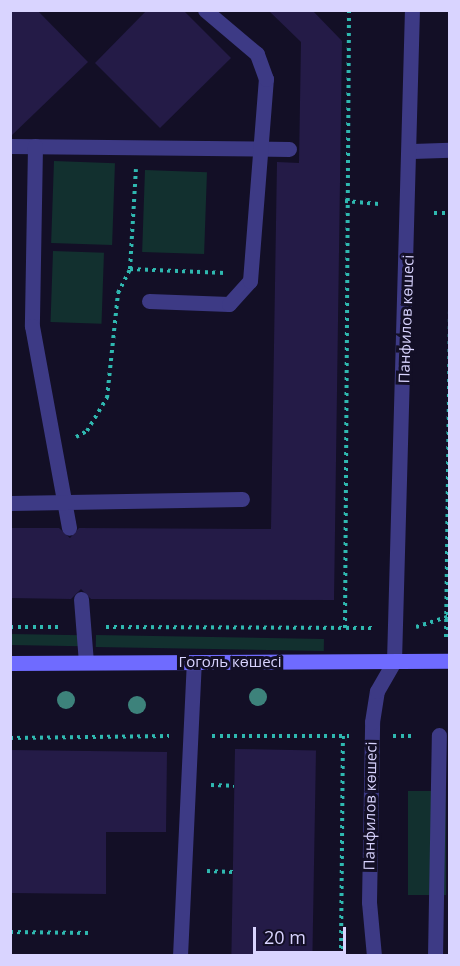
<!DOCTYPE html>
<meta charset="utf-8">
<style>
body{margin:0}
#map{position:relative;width:460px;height:966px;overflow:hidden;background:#130f26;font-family:"Open Sans",sans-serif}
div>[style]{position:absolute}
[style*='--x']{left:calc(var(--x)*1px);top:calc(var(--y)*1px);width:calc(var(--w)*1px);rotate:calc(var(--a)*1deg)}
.green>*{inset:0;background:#12302f;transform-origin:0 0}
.building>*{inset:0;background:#241b47;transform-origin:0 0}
.path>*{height:4px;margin-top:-2px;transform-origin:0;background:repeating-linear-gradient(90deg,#2fb8b0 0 3px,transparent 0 7.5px)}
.service>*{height:15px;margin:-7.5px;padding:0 7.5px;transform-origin:7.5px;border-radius:7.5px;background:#3d3a85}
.pedestrian>*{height:15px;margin:-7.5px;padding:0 7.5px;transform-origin:7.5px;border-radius:7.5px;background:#3d3a85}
.minor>*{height:15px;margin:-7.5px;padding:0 7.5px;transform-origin:7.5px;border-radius:7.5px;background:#3d3a85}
.secondary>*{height:15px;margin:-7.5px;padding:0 7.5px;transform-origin:7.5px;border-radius:7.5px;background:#6f6bff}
.trees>*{width:18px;height:18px;margin:-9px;border-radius:50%;background:#3d827b}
span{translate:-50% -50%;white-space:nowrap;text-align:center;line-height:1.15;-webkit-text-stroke:6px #130f26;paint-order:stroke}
.street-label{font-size:15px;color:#d9d4ff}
.frame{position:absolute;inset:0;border:12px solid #d9d4ff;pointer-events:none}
.scale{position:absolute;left:253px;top:927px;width:93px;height:27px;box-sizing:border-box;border:3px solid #d9d4ff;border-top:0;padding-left:8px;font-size:18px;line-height:21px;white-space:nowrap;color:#d9d4ff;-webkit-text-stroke:4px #130f26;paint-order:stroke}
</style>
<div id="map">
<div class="green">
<div style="left:54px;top:161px;width:61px;height:82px;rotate:2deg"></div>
<div style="left:145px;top:170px;width:62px;height:82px;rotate:2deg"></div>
<div style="left:53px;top:251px;width:51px;height:71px;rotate:2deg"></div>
<div style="left:11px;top:634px;width:71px;height:11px;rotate:1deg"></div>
<div style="left:96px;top:635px;width:228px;height:12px;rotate:1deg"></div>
<div style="left:446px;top:791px;width:104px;height:38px;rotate:90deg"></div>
</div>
<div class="building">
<div style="clip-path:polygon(10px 10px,37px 10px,88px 62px,11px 136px)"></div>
<div style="clip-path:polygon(147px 10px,183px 10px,231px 58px,160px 128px,95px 63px)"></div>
<div style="clip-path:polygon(268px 10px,312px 10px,342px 41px,334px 600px,91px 599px,81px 589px,71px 599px,10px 598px,10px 528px,59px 528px,70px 538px,79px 528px,271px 529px,277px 162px,299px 163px,301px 42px)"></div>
<div style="left:235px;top:749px;width:81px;height:207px;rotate:1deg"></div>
<div style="clip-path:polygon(10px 750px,167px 752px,166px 832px,106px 832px,106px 894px,10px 893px)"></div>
</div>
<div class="path">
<div style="--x:345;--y:201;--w:34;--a:5"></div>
<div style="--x:434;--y:213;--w:16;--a:0"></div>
<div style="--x:130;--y:269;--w:95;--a:2.4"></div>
<div style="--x:76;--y:437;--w:13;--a:-29"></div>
<div style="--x:87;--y:431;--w:39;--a:-59"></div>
<div style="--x:107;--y:398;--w:106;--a:-84"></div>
<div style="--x:118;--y:293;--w:27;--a:-63"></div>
<div style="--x:130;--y:269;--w:100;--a:-86.6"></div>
<div style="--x:10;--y:627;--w:50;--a:0"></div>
<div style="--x:106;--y:627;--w:266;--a:0.2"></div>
<div style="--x:416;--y:627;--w:36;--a:-18"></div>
<div style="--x:345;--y:628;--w:618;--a:-89.63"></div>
<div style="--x:446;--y:637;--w:352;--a:-89.3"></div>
<div style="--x:212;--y:736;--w:137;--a:0"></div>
<div style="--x:393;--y:736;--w:23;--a:0"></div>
<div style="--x:10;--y:738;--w:159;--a:-0.7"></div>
<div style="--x:211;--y:785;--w:23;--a:2"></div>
<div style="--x:207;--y:871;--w:26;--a:2"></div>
<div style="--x:10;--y:932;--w:81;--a:0.7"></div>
<div style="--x:341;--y:956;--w:220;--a:-89.5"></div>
</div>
<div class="service">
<div style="--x:10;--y:146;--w:279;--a:0.6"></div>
<div style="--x:35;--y:146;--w:180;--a:91"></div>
<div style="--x:32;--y:326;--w:205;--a:79.6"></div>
<div style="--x:412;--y:151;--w:38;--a:-2"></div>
<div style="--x:149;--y:301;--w:80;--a:2.1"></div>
<div style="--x:229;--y:304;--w:31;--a:-48"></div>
<div style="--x:250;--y:281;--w:203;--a:-85.5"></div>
<div style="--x:266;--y:79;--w:27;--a:-110"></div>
<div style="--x:257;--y:54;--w:68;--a:-139.8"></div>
<div style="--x:10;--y:503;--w:232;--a:-1"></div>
<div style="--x:81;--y:599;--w:63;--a:85.5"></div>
<div style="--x:180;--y:956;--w:294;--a:-87.3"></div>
</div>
<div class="pedestrian">
<div style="--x:435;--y:956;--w:221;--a:-89"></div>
</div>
<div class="minor">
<div style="--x:374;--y:956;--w:54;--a:-95.3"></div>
<div style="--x:369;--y:902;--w:180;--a:-89"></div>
<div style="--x:372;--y:722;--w:31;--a:-81"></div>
<div style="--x:377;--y:691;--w:34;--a:-60"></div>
<div style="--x:394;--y:661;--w:651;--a:-88.42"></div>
</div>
<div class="secondary">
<div style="--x:10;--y:663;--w:440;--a:-0.3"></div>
</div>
<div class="trees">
<div style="left:258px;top:697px"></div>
<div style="left:66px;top:700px"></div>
<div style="left:137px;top:705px"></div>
</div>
<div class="street-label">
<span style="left:406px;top:319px;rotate:-88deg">Панфилов көшесі</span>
<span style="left:230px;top:662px">Гоголь көшесі</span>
<span style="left:370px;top:806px;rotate:-89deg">Панфилов көшесі</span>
</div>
<div class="frame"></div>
<div class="scale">20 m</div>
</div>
